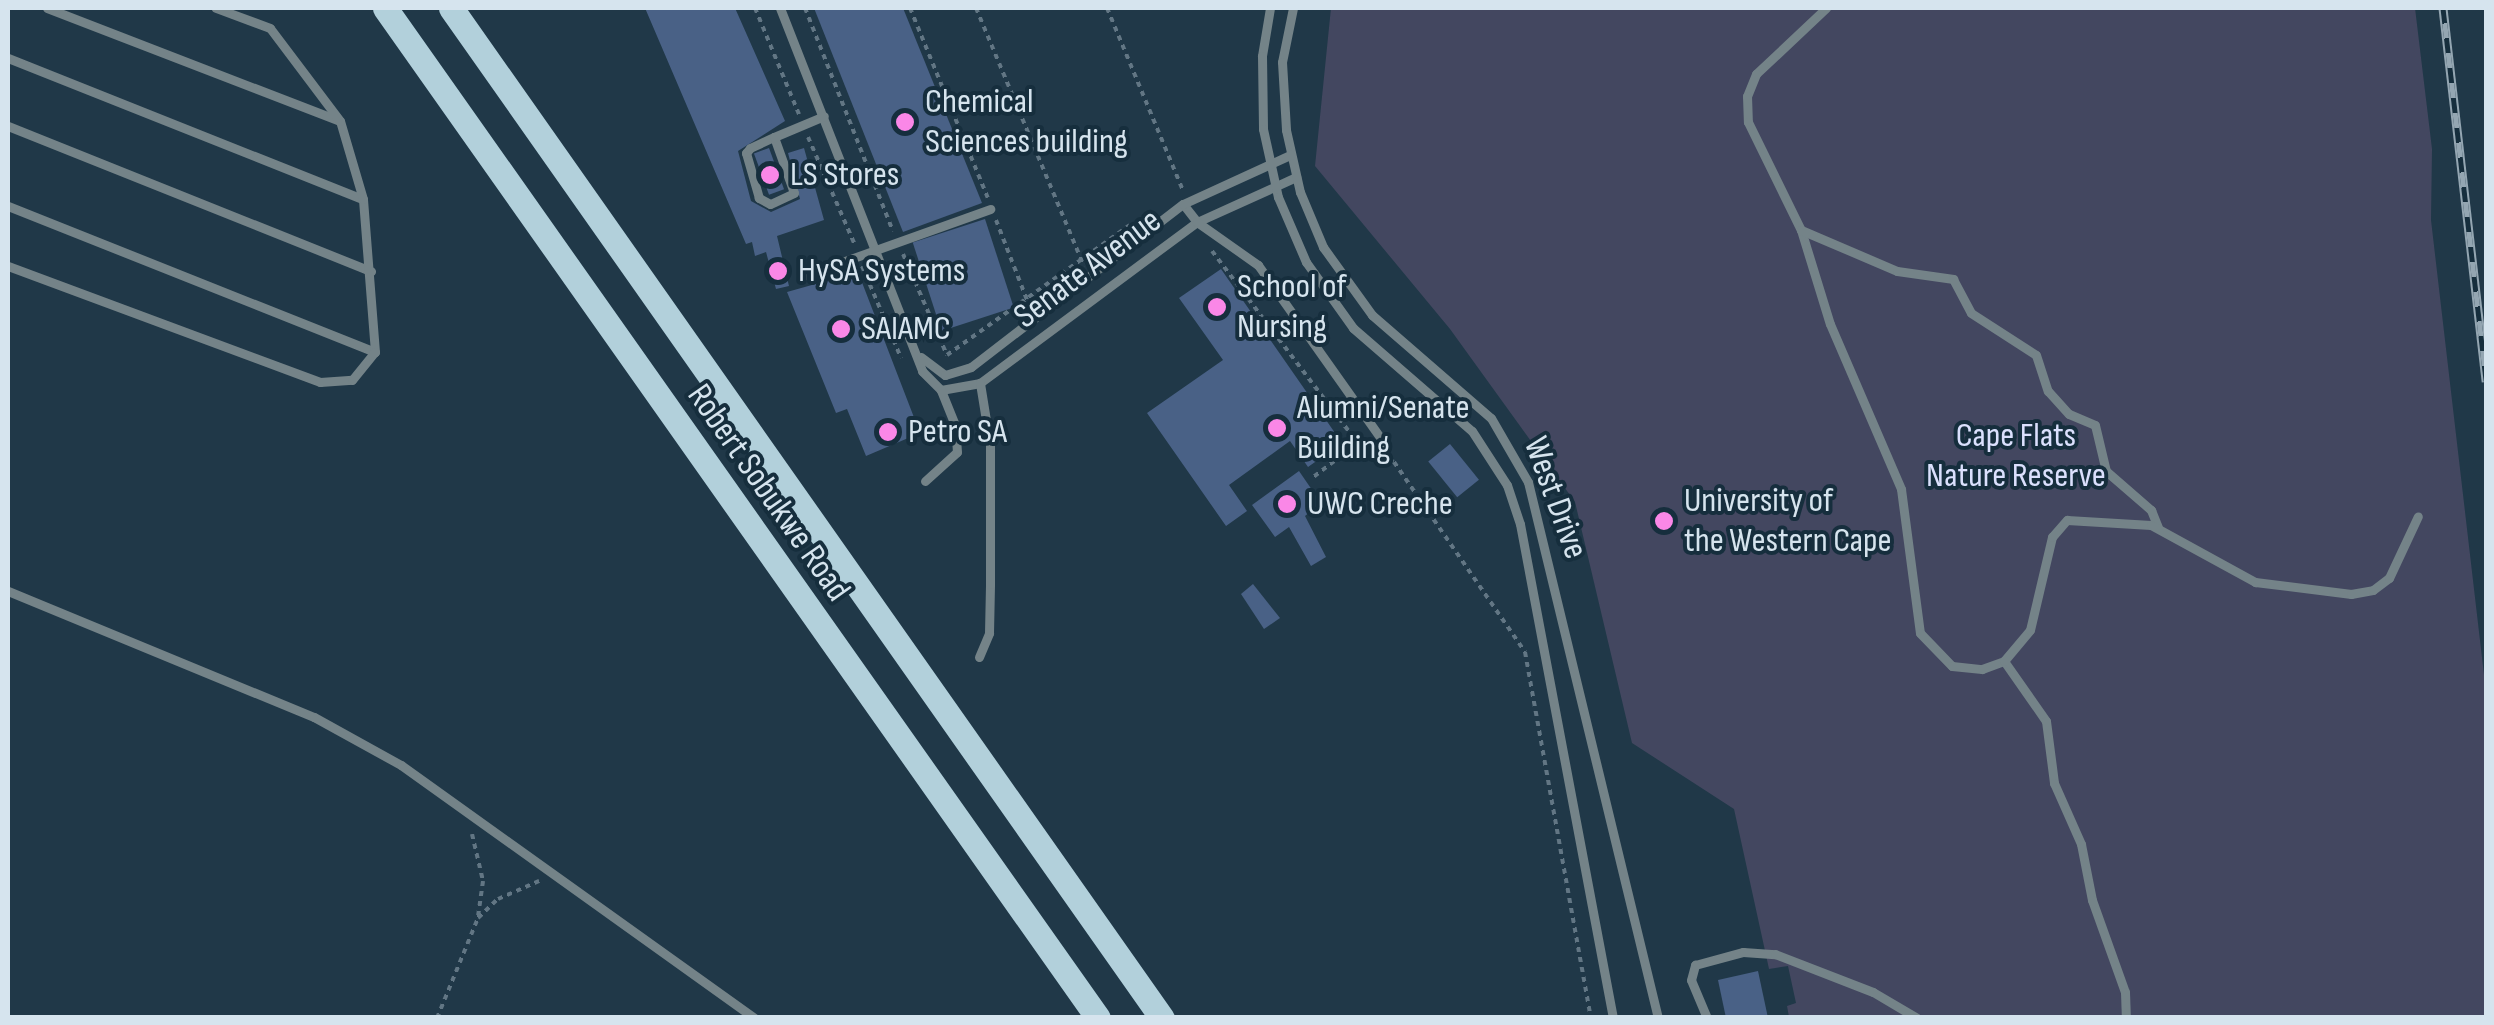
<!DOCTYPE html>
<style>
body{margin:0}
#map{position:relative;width:2494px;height:1025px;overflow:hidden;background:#203848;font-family:"Sofia Sans Condensed",sans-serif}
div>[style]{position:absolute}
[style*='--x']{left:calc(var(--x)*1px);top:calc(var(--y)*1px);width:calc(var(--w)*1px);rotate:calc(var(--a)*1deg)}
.green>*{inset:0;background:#434760}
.building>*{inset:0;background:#496186;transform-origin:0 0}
.path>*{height:4px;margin-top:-2px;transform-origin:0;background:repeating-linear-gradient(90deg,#627684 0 5px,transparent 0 10px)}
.lane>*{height:9px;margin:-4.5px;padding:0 4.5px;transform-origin:4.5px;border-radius:4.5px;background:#748388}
.primary>*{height:25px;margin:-12.5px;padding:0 12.5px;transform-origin:12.5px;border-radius:12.5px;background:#b2d0db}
.rail>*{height:9px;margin-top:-4.5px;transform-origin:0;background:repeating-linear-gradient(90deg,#162e3d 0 15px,#94a6b2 0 30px);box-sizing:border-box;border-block:2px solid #94a6b2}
.dots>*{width:28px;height:28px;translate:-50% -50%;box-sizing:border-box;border:5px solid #162e3d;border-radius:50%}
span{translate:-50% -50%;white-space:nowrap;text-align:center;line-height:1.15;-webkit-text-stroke:8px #162e3d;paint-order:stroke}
.poi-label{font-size:35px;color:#d6e4ee}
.left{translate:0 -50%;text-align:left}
.street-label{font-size:35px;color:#d6e4ee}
.park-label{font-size:35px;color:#dbe0fd}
.frame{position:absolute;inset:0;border:10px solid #d6e4ee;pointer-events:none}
</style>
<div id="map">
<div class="green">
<div style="clip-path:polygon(1331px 8px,2415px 8px,2432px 149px,2431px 220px,2486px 692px,2486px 1017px,1789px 1017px,1787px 1006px,1796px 1003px,1788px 966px,1769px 969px,1734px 809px,1632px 743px,1575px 502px,1450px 329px,1315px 166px)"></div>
</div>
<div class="building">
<div style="clip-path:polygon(645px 8px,735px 8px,785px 121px,738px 151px,751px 201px,771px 212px,800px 199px,788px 153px,804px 148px,824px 220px,777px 236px,789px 286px,776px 289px,766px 252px,755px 256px,752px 242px,746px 244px)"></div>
<div style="clip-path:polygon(814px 8px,903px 8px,982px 203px,903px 232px)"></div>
<div style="left:769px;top:148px;width:44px;height:16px;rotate:70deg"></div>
<div style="left:985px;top:219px;width:93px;height:76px;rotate:72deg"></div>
<div style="clip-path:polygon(1221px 269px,1342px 443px,1308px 467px,1290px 441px,1229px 485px,1247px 511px,1226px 526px,1147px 413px,1223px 360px,1179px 298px)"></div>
<div style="clip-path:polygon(858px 272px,920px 433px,866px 456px,847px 409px,836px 413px,787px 292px)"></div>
<div style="left:1450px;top:444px;width:46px;height:28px;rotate:51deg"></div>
<div style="clip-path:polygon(1299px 471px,1321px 503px,1305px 516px,1326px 557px,1311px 566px,1289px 527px,1275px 537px,1252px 505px)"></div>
<div style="clip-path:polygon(1253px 584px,1280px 618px,1264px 629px,1241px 594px)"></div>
<div style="clip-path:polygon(1758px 971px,1768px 1018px,1726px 1018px,1718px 980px)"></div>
</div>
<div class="path">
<div style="--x:755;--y:8;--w:115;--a:67.5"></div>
<div style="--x:805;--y:8;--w:240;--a:68.5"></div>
<div style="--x:910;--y:8;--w:205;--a:67.7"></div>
<div style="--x:976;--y:8;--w:280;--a:67.3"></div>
<div style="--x:1107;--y:8;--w:198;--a:67.4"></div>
<div style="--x:808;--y:137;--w:116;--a:66.5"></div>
<div style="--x:996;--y:220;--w:86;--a:68.8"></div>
<div style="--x:1212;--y:251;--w:241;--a:52.8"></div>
<div style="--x:1358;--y:443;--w:58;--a:142.7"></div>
<div style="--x:903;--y:254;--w:110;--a:66.5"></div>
<div style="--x:947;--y:355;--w:224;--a:-35.4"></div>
<div style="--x:862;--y:266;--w:100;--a:67"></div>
<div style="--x:1358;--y:443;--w:18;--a:27"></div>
<div style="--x:1382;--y:456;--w:13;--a:27"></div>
<div style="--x:1394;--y:462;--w:231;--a:55.4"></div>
<div style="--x:1525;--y:652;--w:372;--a:79.8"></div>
<div style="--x:472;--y:834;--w:48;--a:76.8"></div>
<div style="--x:483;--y:881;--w:37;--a:98"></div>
<div style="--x:437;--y:1018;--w:108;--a:-67.7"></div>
<div style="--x:478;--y:918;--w:28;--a:-44"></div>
<div style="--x:498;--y:899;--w:45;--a:-23.7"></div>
</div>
<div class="lane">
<div style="--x:47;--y:8;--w:312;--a:21.1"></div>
<div style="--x:780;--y:8;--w:390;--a:68.6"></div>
<div style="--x:922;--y:371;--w:27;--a:45"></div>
<div style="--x:941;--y:390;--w:40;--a:-10"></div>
<div style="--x:980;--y:383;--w:270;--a:-36.6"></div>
<div style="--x:1197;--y:222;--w:109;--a:-24.4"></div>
<div style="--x:1270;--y:8;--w:49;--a:99.5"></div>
<div style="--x:1262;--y:56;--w:73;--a:89.2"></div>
<div style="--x:1263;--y:129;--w:70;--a:77.6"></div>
<div style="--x:1278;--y:197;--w:71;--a:66.7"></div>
<div style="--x:1306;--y:262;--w:81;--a:54.5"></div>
<div style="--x:1353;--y:328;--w:157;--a:40.9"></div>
<div style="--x:1472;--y:431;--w:64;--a:57.1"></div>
<div style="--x:1507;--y:485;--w:41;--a:71.6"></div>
<div style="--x:1520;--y:524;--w:503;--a:79.34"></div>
<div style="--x:1293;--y:8;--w:55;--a:101.5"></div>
<div style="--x:1282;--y:62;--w:68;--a:86.6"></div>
<div style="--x:1286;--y:130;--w:64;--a:77.3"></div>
<div style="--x:1300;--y:192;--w:60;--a:67.3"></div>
<div style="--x:1323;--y:247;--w:84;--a:54.2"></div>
<div style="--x:1372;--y:315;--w:157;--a:40.9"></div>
<div style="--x:1491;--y:418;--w:74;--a:60"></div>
<div style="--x:1528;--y:482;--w:552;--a:76.37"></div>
<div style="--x:1826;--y:8;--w:96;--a:136.7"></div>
<div style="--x:1756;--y:74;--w:24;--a:112"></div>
<div style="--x:1747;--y:96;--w:26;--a:88"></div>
<div style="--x:1748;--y:122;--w:120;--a:63.9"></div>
<div style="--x:1801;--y:230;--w:98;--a:72.9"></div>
<div style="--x:1830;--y:324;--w:180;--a:66.7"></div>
<div style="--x:1901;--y:489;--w:145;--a:82.5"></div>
<div style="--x:1920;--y:633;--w:46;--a:45.9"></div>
<div style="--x:1952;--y:666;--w:30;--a:6"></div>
<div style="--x:1982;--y:669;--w:23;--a:-20"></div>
<div style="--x:2004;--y:661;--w:73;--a:55"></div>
<div style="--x:2046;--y:721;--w:63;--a:82.6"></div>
<div style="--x:2054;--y:783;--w:67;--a:66.1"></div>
<div style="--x:2081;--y:844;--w:57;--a:78.9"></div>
<div style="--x:2092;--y:900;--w:98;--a:70.3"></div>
<div style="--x:2125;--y:992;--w:26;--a:88"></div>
<div style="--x:8;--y:58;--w:382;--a:21.7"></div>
<div style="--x:8;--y:126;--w:391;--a:21.8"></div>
<div style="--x:774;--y:137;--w:59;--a:70.3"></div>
<div style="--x:794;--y:193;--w:26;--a:155"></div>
<div style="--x:770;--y:204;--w:13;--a:-151"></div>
<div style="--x:759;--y:198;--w:47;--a:-106.1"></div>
<div style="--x:746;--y:153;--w:6;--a:-51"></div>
<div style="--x:750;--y:148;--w:26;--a:-25"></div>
<div style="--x:774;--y:137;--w:54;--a:-22.8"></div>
<div style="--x:1183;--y:204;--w:23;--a:52"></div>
<div style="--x:1197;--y:222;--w:75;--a:35.2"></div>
<div style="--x:1258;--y:265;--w:218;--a:54.7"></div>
<div style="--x:8;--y:206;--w:395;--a:21.7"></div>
<div style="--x:375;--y:352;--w:153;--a:-94.5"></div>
<div style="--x:363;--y:199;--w:81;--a:-106.4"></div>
<div style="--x:340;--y:121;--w:116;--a:-127"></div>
<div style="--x:270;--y:28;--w:58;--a:-159.7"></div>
<div style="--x:1801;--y:230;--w:104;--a:23.1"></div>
<div style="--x:1897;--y:271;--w:57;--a:8.1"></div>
<div style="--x:1953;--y:279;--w:38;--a:62"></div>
<div style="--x:1971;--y:313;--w:77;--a:32.9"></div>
<div style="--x:2036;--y:355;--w:38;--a:72"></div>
<div style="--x:2048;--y:391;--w:31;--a:48"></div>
<div style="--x:2069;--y:414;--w:28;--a:23"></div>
<div style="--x:2095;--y:425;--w:47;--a:76.6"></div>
<div style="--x:2106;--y:471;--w:60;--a:40.9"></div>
<div style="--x:2151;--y:510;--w:18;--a:68"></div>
<div style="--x:8;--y:266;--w:333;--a:20.4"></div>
<div style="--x:320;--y:382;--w:32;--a:-4"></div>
<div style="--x:352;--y:380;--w:36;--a:-51"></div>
<div style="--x:803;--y:276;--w:199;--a:-19.7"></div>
<div style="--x:921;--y:357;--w:30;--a:37"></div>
<div style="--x:945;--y:375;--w:27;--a:-17"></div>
<div style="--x:971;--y:367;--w:267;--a:-37.6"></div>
<div style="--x:1183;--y:204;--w:118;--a:-24.6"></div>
<div style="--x:925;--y:481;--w:43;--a:-42.2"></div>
<div style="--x:957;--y:452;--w:27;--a:-94"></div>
<div style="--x:955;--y:425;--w:38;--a:-112"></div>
<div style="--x:8;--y:591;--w:331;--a:22.4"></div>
<div style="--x:314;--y:717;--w:99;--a:28.9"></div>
<div style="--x:401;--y:765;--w:435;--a:35.6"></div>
<div style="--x:979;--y:657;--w:26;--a:-67"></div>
<div style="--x:989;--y:633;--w:49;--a:-88.8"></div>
<div style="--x:990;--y:584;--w:139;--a:-90"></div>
<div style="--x:990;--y:445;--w:63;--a:-99.2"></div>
<div style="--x:2004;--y:661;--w:40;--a:-50"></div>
<div style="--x:2030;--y:630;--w:96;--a:-76.7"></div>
<div style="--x:2052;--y:537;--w:23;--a:-49"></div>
<div style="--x:2067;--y:520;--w:84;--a:3.4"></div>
<div style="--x:2151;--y:525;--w:119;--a:28.7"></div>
<div style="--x:2255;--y:582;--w:97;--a:7.1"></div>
<div style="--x:2351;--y:594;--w:22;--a:-10"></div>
<div style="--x:2373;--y:590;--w:20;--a:-37"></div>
<div style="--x:2389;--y:578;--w:68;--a:-64.9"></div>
<div style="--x:1707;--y:1018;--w:41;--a:-112.8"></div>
<div style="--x:1691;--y:980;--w:16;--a:-75"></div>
<div style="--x:1695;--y:965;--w:50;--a:-15.2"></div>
<div style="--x:1743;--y:952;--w:32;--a:4"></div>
<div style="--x:1775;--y:954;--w:105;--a:21.2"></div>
<div style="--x:1873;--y:992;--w:51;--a:30.6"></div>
</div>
<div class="primary">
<div style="--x:385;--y:8;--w:1236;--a:54.78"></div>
<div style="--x:451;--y:8;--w:1235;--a:54.86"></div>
</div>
<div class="rail">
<div style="--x:2443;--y:8;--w:376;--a:83.4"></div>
</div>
<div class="dots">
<div style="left:905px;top:122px;background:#fa87e7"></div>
<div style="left:770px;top:175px;background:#fa87e7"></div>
<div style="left:778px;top:271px;background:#fa87e7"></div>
<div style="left:1217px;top:307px;background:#fa87e7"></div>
<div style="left:841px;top:329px;background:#fa87e7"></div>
<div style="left:1277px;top:428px;background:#fa87e7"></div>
<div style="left:888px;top:432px;background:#fa87e7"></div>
<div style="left:1287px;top:504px;background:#fa87e7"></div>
<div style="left:1664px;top:521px;background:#fa87e7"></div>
</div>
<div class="poi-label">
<span class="left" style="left:925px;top:122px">Chemical<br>Sciences building</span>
<span class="left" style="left:790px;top:175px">LS Stores</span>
<span class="left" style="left:798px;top:271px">HySA Systems</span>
<span class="left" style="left:1237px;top:307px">School of<br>Nursing</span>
<span class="left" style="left:861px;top:329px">SAIAMC</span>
<span class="left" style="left:1297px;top:428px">Alumni/Senate<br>Building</span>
<span class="left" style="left:908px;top:432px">Petro SA</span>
<span class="left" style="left:1684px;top:521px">University of<br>the Western Cape</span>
<span class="left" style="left:1307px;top:504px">UWC Creche</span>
</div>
<div class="street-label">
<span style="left:1088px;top:269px;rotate:-37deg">Senate Avenue</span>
<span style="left:768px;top:493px;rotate:55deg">Robert Sobukwe Road</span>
<span style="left:1555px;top:498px;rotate:70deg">West Drive</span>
</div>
<div class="park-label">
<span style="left:2016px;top:456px">Cape Flats<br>Nature Reserve</span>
</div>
<div class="frame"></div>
</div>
